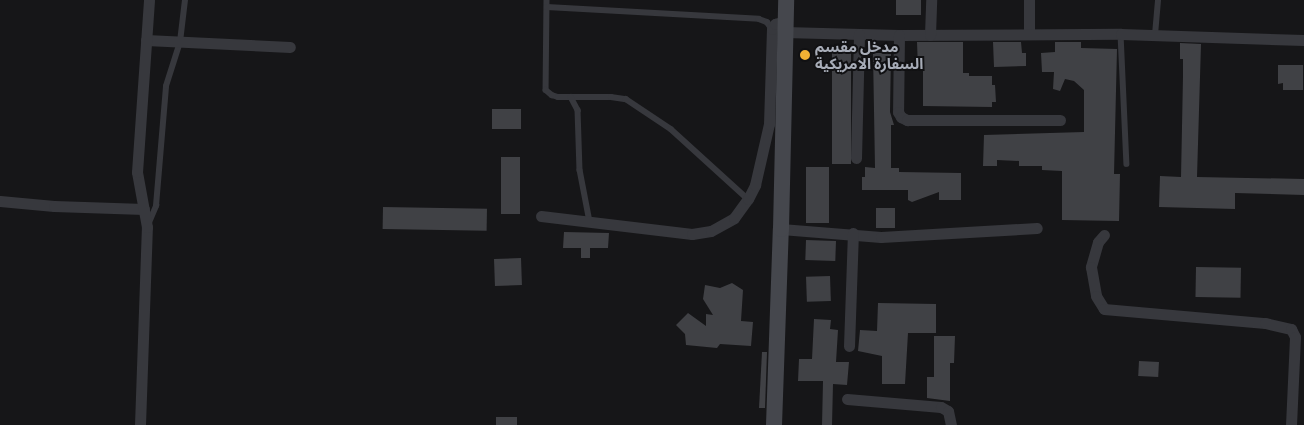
<!DOCTYPE html>
<meta charset="utf-8">
<style>
body{margin:0}
#map{position:relative;width:1304px;height:425px;overflow:hidden;background:#161618;font-family:"PT Sans Narrow","Noto Sans Arabic",sans-serif}
div>[style]{position:absolute}
[style*='--x']{left:calc(var(--x)*1px);top:calc(var(--y)*1px);width:calc(var(--w)*1px);rotate:calc(var(--a)*1deg)}
.building>*{inset:0;background:#404145;transform-origin:0 0}
.lane>*{height:5.5px;margin:-2.75px;padding:0 2.75px;transform-origin:2.75px;border-radius:2.75px;background:#37383d}
.street>*{height:11px;margin:-5.5px;padding:0 5.5px;transform-origin:5.5px;border-radius:5.5px;background:#37383d}
.secondary>*{height:16px;margin:-8px;padding:0 8px;transform-origin:8px;border-radius:8px;background:#45474d}
.dots>*{width:14px;height:14px;translate:-50% -50%;box-sizing:border-box;border:2px solid #111113;border-radius:50%}
span{translate:-50% -50%;white-space:nowrap;text-align:center;line-height:1.15;-webkit-text-stroke:4px #111113;paint-order:stroke}
.poi-label{font-size:15px;color:#a8adb8;font-weight:700}
.left{translate:0 -50%;text-align:left}
</style>
<div id="map">
<div class="building">
<div style="left:896px;top:0;width:25px;height:15px"></div>
<div style="clip-path:polygon(917px 42px,963px 42px,963px 73px,969px 73px,969px 76px,992px 76px,992px 85px,995px 85px,996px 102px,992px 102px,992px 107px,923px 106px,923px 69px,918px 69px)"></div>
<div style="clip-path:polygon(993px 42px,1021px 42px,1022px 53px,1026px 53px,1026px 66px,994px 67px)"></div>
<div style="clip-path:polygon(1055px 42px,1081px 42px,1081px 48px,1117px 49px,1114px 174px,1120px 174px,1119px 221px,1062px 220px,1062px 171px,1042px 170px,1042px 166px,1019px 166px,1019px 161px,997px 160px,997px 166px,983px 166px,984px 135px,1084px 132px,1084px 90px,1074px 81px,1065px 79px,1060px 91px,1053px 89px,1054px 72px,1042px 72px,1041px 53px,1055px 52px)"></div>
<div style="clip-path:polygon(1180px 43px,1201px 44px,1197px 177px,1304px 179px,1304px 195px,1235px 193px,1235px 209px,1159px 207px,1160px 176px,1181px 177px,1183px 76px,1183px 59px,1180px 59px)"></div>
<div style="left:832px;top:48px;width:19px;height:116px"></div>
<div style="clip-path:polygon(873px 53px,891px 53px,890px 112px,894px 125px,891px 125px,891px 168px,899px 168px,899px 172px,961px 173px,961px 200px,939px 200px,939px 192px,912px 202px,908px 200px,908px 190px,862px 190px,862px 177px,865px 177px,865px 167px,875px 168px)"></div>
<div style="clip-path:polygon(1278px 65px,1303px 65px,1303px 90px,1283px 90px,1283px 83px,1278px 84px)"></div>
<div style="left:492px;top:109px;width:29px;height:20px"></div>
<div style="left:501px;top:157px;width:19px;height:57px"></div>
<div style="left:806px;top:167px;width:23px;height:56px"></div>
<div style="left:383px;top:207px;width:104px;height:22px;rotate:1deg"></div>
<div style="left:876px;top:208px;width:19px;height:20px"></div>
<div style="clip-path:polygon(564px 232px,609px 233px,608px 248px,590px 248px,590px 258px,581px 258px,581px 248px,563px 248px)"></div>
<div style="left:806px;top:240px;width:30px;height:20px;rotate:2deg"></div>
<div style="left:521px;top:258px;width:27px;height:27px;rotate:88deg"></div>
<div style="left:1196px;top:267px;width:45px;height:30px;rotate:1deg"></div>
<div style="left:830px;top:276px;width:25px;height:24px;rotate:88deg"></div>
<div style="clip-path:polygon(732px 283px,743px 290px,741px 321px,753px 322px,751px 346px,720px 344px,717px 348px,686px 345px,685px 334px,676px 325px,688px 313px,706px 326px,706px 314px,713px 315px,703px 299px,705px 285px,720px 288px)"></div>
<div style="clip-path:polygon(878px 303px,936px 304px,936px 333px,908px 333px,905px 384px,882px 384px,882px 356px,858px 351px,860px 330px,877px 331px)"></div>
<div style="clip-path:polygon(814px 319px,831px 320px,830px 329px,838px 330px,836px 362px,849px 362px,847px 385px,833px 384px,832px 425px,822px 425px,823px 381px,798px 381px,799px 359px,812px 359px)"></div>
<div style="clip-path:polygon(934px 336px,955px 336px,954px 363px,950px 363px,950px 401px,927px 398px,927px 377px,934px 377px)"></div>
<div style="clip-path:polygon(762px 352px,767px 352px,765px 408px,759px 408px)"></div>
<div style="left:1139px;top:361px;width:20px;height:15px;rotate:3deg"></div>
<div style="left:496px;top:417px;width:21px;height:8px"></div>
</div>
<div class="lane">
<div style="--x:547;--y:0;--w:90;--a:90.6"></div>
<div style="--x:546;--y:90;--w:8;--a:40"></div>
<div style="--x:552;--y:95;--w:6;--a:18"></div>
<div style="--x:558;--y:97;--w:53;--a:0"></div>
<div style="--x:611;--y:97;--w:15;--a:8"></div>
<div style="--x:626;--y:99;--w:54;--a:33.7"></div>
<div style="--x:671;--y:129;--w:104;--a:42.3"></div>
<div style="--x:547;--y:7;--w:212;--a:3.2"></div>
<div style="--x:759;--y:19;--w:9;--a:21"></div>
<div style="--x:767;--y:22;--w:9;--a:54"></div>
<div style="--x:1121;--y:34;--w:130;--a:87.4"></div>
<div style="--x:1155;--y:35;--w:35;--a:-85"></div>
<div style="--x:571;--y:97;--w:15;--a:62"></div>
<div style="--x:578;--y:110;--w:60;--a:88.1"></div>
<div style="--x:580;--y:170;--w:53;--a:79.1"></div>
<div style="--x:148;--y:225;--w:21;--a:-67"></div>
<div style="--x:156;--y:206;--w:120;--a:-85.2"></div>
<div style="--x:166;--y:86;--w:46;--a:-72.3"></div>
<div style="--x:180;--y:42;--w:42;--a:-83.2"></div>
</div>
<div class="street">
<div style="--x:1029;--y:0;--w:34;--a:90"></div>
<div style="--x:784;--y:32;--w:115;--a:1.5"></div>
<div style="--x:899;--y:35;--w:222;--a:-0.3"></div>
<div style="--x:1121;--y:34;--w:183;--a:1.9"></div>
<div style="--x:899;--y:35;--w:77;--a:90.7"></div>
<div style="--x:898;--y:112;--w:6;--a:59"></div>
<div style="--x:901;--y:117;--w:7;--a:27"></div>
<div style="--x:907;--y:120;--w:153;--a:0"></div>
<div style="--x:930;--y:35;--w:35;--a:-88"></div>
<div style="--x:146;--y:40;--w:144;--a:2.8"></div>
<div style="--x:856;--y:158;--w:124;--a:-88.6"></div>
<div style="--x:0;--y:201;--w:54;--a:5.3"></div>
<div style="--x:54;--y:206;--w:90;--a:1.9"></div>
<div style="--x:541;--y:216;--w:152;--a:6.8"></div>
<div style="--x:692;--y:234;--w:19;--a:-9"></div>
<div style="--x:711;--y:231;--w:26;--a:-29"></div>
<div style="--x:734;--y:218;--w:24;--a:-54"></div>
<div style="--x:748;--y:199;--w:16;--a:-63"></div>
<div style="--x:755;--y:185;--w:63;--a:-77.1"></div>
<div style="--x:769;--y:124;--w:95;--a:-88.2"></div>
<div style="--x:772;--y:29;--w:6;--a:-59"></div>
<div style="--x:775;--y:24;--w:10;--a:-17"></div>
<div style="--x:781;--y:229;--w:100;--a:4.6"></div>
<div style="--x:881;--y:237;--w:156;--a:-3.3"></div>
<div style="--x:1104;--y:235;--w:9;--a:131"></div>
<div style="--x:1098;--y:242;--w:26;--a:106"></div>
<div style="--x:1091;--y:267;--w:29;--a:80"></div>
<div style="--x:1096;--y:296;--w:15;--a:58"></div>
<div style="--x:1104;--y:309;--w:162;--a:5"></div>
<div style="--x:1265;--y:323;--w:27;--a:13"></div>
<div style="--x:1291;--y:329;--w:9;--a:63"></div>
<div style="--x:1295;--y:337;--w:88;--a:92.6"></div>
<div style="--x:849;--y:346;--w:113;--a:-88"></div>
<div style="--x:847;--y:399;--w:94;--a:4.9"></div>
<div style="--x:941;--y:407;--w:8;--a:30"></div>
<div style="--x:948;--y:411;--w:14;--a:78"></div>
<div style="--x:140;--y:425;--w:198;--a:-88"></div>
<div style="--x:147;--y:227;--w:56;--a:-100.3"></div>
<div style="--x:137;--y:172;--w:172;--a:-86"></div>
</div>
<div class="secondary">
<div style="--x:774;--y:425;--w:196;--a:-88"></div>
<div style="--x:781;--y:229;--w:229;--a:-88.7"></div>
</div>
<div class="dots">
<div style="left:805px;top:55px;background:#f2b134"></div>
</div>
<div class="poi-label">
<span class="left" style="left:815px;top:55px">مدخل مقسم<br>السفارة الامريكية</span>
</div>
</div>
